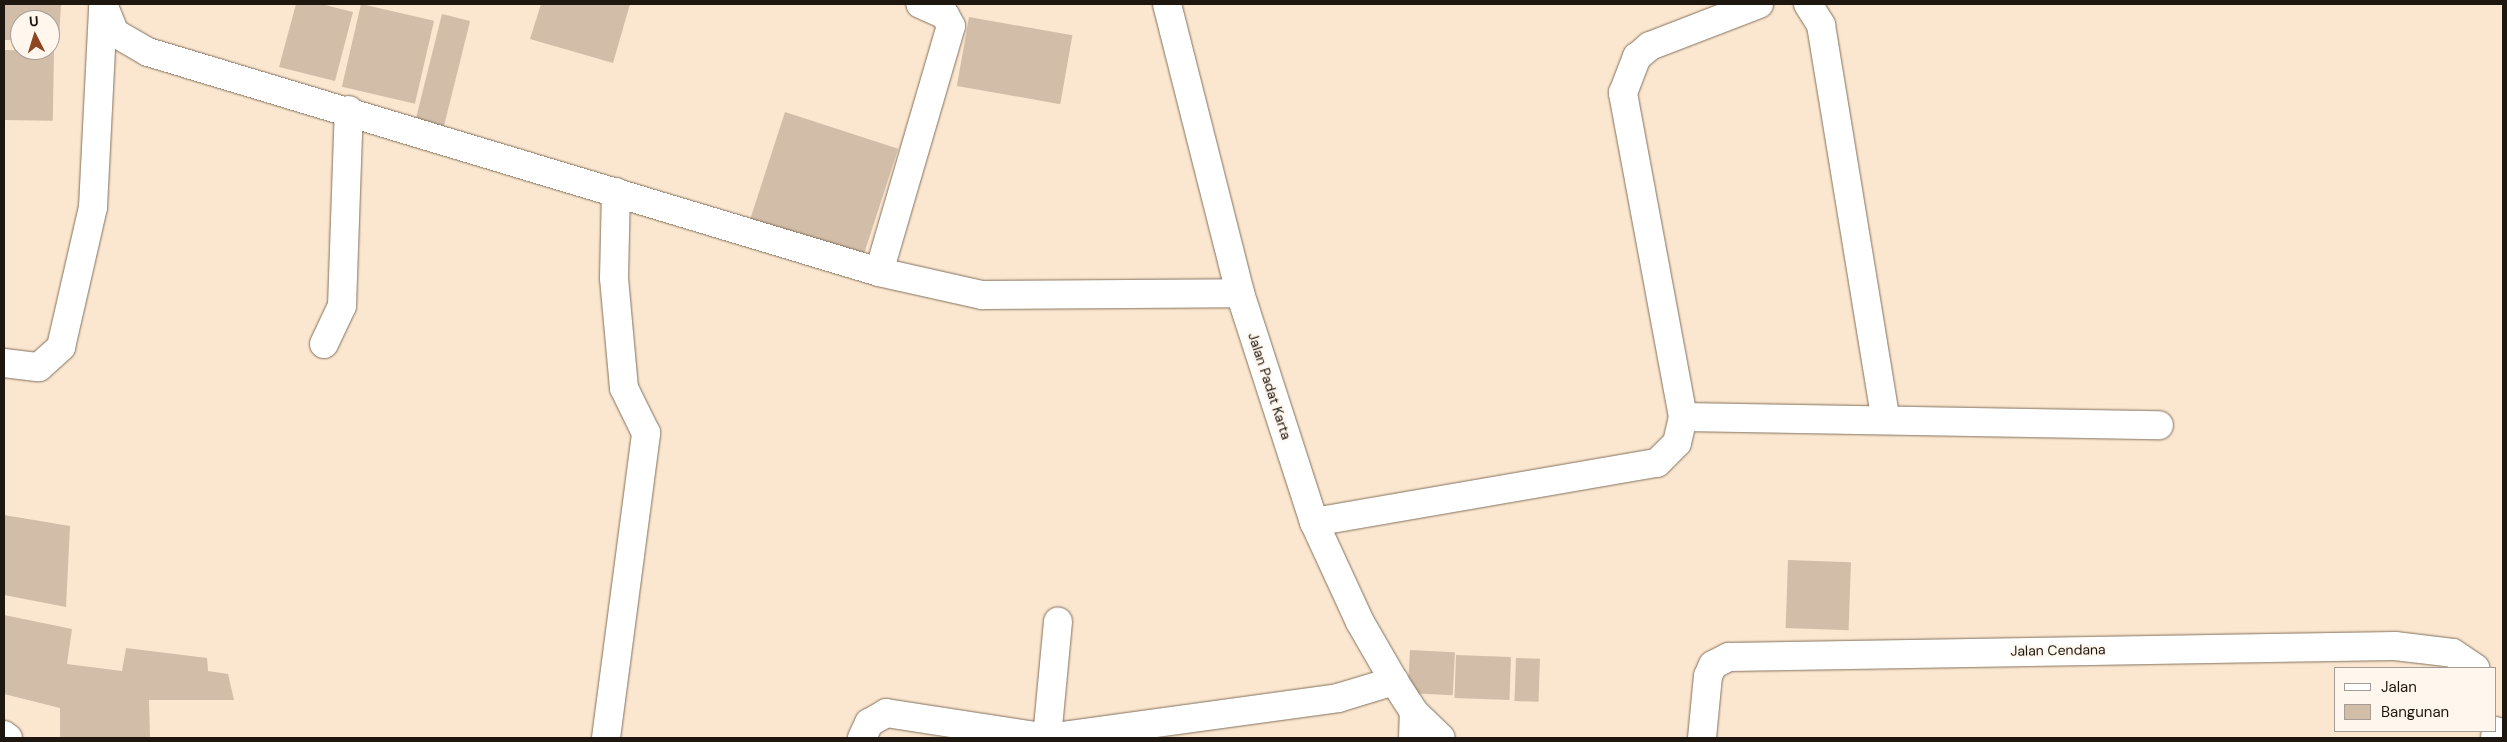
<!DOCTYPE html>
<style>
body{margin:0}
#map{position:relative;width:2507px;height:742px;overflow:hidden;background:#fbe7d0;font-family:"DM Sans",sans-serif}
div>[style]{position:absolute}
[style*='--x']{left:calc(var(--x)*1px);top:calc(var(--y)*1px);width:calc(var(--w)*1px);rotate:calc(var(--a)*1deg)}
.building>*{inset:0;background:#d2bda8;transform-origin:0 0}
.roads{filter:drop-shadow(0 0 1px #83715d) drop-shadow(0 0 1px #83715d)}
.minor>*{height:28px;margin:-14px;padding:0 14px;transform-origin:14px;border-radius:14px;background:#fff}
.tertiary>*{height:28px;margin:-14px;padding:0 14px;transform-origin:14px;border-radius:14px;background:#fff}
span{translate:-50% -50%;white-space:nowrap;text-align:center;line-height:1.15;-webkit-text-stroke:4px #fff7ee;paint-order:stroke}
.street-label{font-size:14px;color:#1e170f}
.frame{position:absolute;inset:0;border:5px solid #1e170f;pointer-events:none}
.legend{position:absolute;left:2334px;top:667px;width:162px;height:65px;box-sizing:border-box;background:#fff7ee;border:1px solid #a59d95;margin:0;padding:6px 9px;list-style:none;font-size:15px;color:#1e170f}
.legend li{display:flex;align-items:center;gap:10px;height:25px}
.legend b{width:25px;border:1px solid #a59d95}
.north{position:absolute;left:10px;top:10px;width:50px;height:50px;box-sizing:border-box;background:#fff7ee;border:1px solid #a59d95;border-radius:50%;rotate:355deg;font-size:14px;font-weight:700;line-height:20px;text-align:center;color:#1e170f}
.north::after{content:'';display:block;margin:auto;width:18px;height:22px;background:#8d4621;clip-path:polygon(50% 0,100% 100%,50% 72%,0 100%)}
</style>
<div id="map">
<div class="building">
<div style="clip-path:polygon(4px 4px,61px 4px,59px 41px,50px 41px,50px 20px,20px 20px,20px 40px,4px 40px)"></div>
<div style="clip-path:polygon(296px 4px,321px 4px,353px 12px,335px 81px,279px 67px)"></div>
<div style="left:361px;top:4px;width:75px;height:85px;rotate:13deg"></div>
<div style="clip-path:polygon(541px 4px,630px 4px,613px 63px,530px 39px)"></div>
<div style="left:442px;top:14px;width:29px;height:116px;rotate:14deg"></div>
<div style="left:969px;top:17px;width:105px;height:70px;rotate:10deg"></div>
<div style="left:4px;top:50px;width:50px;height:70px;rotate:1deg"></div>
<div style="left:785px;top:112px;width:119px;height:114px;rotate:18deg"></div>
<div style="clip-path:polygon(4px 515px,70px 526px,66px 607px,4px 595px)"></div>
<div style="left:1788px;top:560px;width:63px;height:68px;rotate:2deg"></div>
<div style="clip-path:polygon(4px 615px,72px 629px,67px 664px,122px 671px,126px 648px,207px 658px,208px 671px,228px 674px,234px 700px,149px 700px,150px 738px,60px 738px,60px 708px,4px 694px)"></div>
<div style="left:1410px;top:650px;width:45px;height:43px;rotate:3deg"></div>
<div style="left:1456px;top:655px;width:55px;height:43px;rotate:2deg"></div>
<div style="left:1516px;top:658px;width:24px;height:43px;rotate:2deg"></div>
</div>
<div class="roads">
<div class="minor">
<div style="--x:103;--y:4;--w:31;--a:68"></div>
<div style="--x:115;--y:33;--w:38;--a:30"></div>
<div style="--x:148;--y:52;--w:763;--a:16.75"></div>
<div style="--x:879;--y:272;--w:106;--a:12.6"></div>
<div style="--x:982;--y:295;--w:258;--a:-0.4"></div>
<div style="--x:1808;--y:4;--w:25;--a:58"></div>
<div style="--x:1821;--y:25;--w:400;--a:80.7"></div>
<div style="--x:879;--y:272;--w:256;--a:-73.7"></div>
<div style="--x:951;--y:26;--w:13;--a:-119"></div>
<div style="--x:945;--y:15;--w:27;--a:-156"></div>
<div style="--x:324;--y:344;--w:42;--a:-64.7"></div>
<div style="--x:342;--y:306;--w:196;--a:-88"></div>
<div style="--x:4;--y:363;--w:35;--a:7"></div>
<div style="--x:39;--y:367;--w:30;--a:-42"></div>
<div style="--x:61;--y:347;--w:144;--a:-77.1"></div>
<div style="--x:93;--y:207;--w:198;--a:-87.1"></div>
<div style="--x:1683;--y:417;--w:476;--a:1"></div>
<div style="--x:1314;--y:522;--w:348;--a:-9.8"></div>
<div style="--x:1657;--y:463;--w:28;--a:-45"></div>
<div style="--x:1677;--y:443;--w:27;--a:-77"></div>
<div style="--x:1683;--y:417;--w:330;--a:-100.5"></div>
<div style="--x:1623;--y:93;--w:39;--a:-69"></div>
<div style="--x:1637;--y:57;--w:17;--a:-40"></div>
<div style="--x:1650;--y:46;--w:117;--a:-21.1"></div>
<div style="--x:4;--y:735;--w:5;--a:37"></div>
<div style="--x:606;--y:738;--w:308;--a:-82.5"></div>
<div style="--x:646;--y:433;--w:50;--a:-116.1"></div>
<div style="--x:624;--y:388;--w:110;--a:-95.2"></div>
<div style="--x:614;--y:278;--w:86;--a:-88.7"></div>
<div style="--x:862;--y:738;--w:17;--a:-65"></div>
<div style="--x:869;--y:723;--w:20;--a:-30"></div>
<div style="--x:886;--y:713;--w:163;--a:8.8"></div>
<div style="--x:1047;--y:738;--w:294;--a:-7.8"></div>
<div style="--x:1338;--y:698;--w:59;--a:-16.9"></div>
<div style="--x:1047;--y:738;--w:117;--a:-84.6"></div>
<div style="--x:1413;--y:738;--w:26;--a:-88"></div>
<div style="--x:1702;--y:738;--w:62;--a:-84.5"></div>
<div style="--x:1708;--y:676;--w:12;--a:-66"></div>
<div style="--x:1713;--y:665;--w:18;--a:-27"></div>
<div style="--x:1729;--y:657;--w:666;--a:-0.95"></div>
<div style="--x:2395;--y:646;--w:58;--a:6.9"></div>
<div style="--x:2453;--y:653;--w:27;--a:34"></div>
<div style="--x:2495;--y:738;--w:7;--a:-82"></div>
</div>
<div class="tertiary">
<div style="--x:1167;--y:4;--w:298;--a:75.8"></div>
<div style="--x:1240;--y:293;--w:241;--a:72.1"></div>
<div style="--x:1314;--y:522;--w:110;--a:65.3"></div>
<div style="--x:1360;--y:622;--w:68;--a:60"></div>
<div style="--x:1394;--y:681;--w:37;--a:57"></div>
<div style="--x:1414;--y:712;--w:37;--a:44"></div>
</div>
</div>
<div class="street-label">
<span style="left:1270px;top:386px;rotate:72deg">Jalan Padat Karta</span>
<span style="left:2058px;top:650px;rotate:-1deg">Jalan Cendana</span>
</div>
<div class="frame"></div>
<ul class="legend">
<li><b style="height:6px;background:#fff"></b>Jalan</li>
<li><b style="height:14px;background:#d2bda8"></b>Bangunan</li>
</ul>
<div class="north">U</div>
</div>
